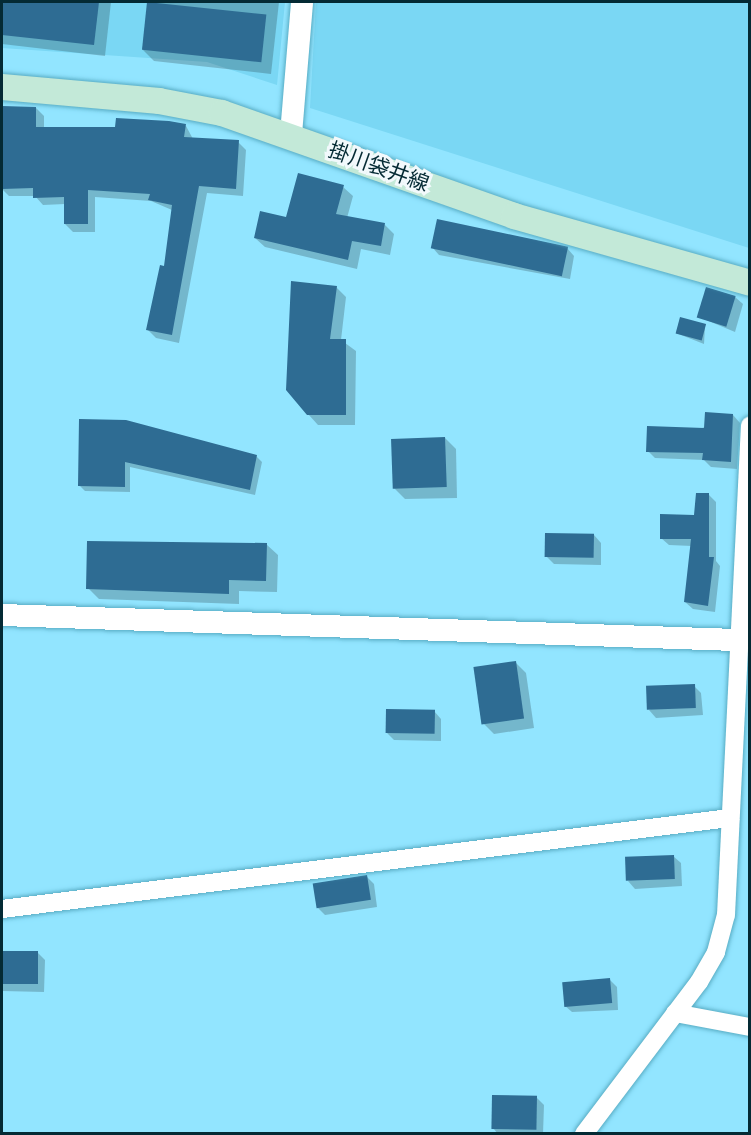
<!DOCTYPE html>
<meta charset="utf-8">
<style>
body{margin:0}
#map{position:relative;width:751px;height:1135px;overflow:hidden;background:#92e5ff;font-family:"Titillium Web","Noto Sans JP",sans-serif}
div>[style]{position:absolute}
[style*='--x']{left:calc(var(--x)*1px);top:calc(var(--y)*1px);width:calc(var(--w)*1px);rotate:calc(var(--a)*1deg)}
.built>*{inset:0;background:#7ad7f4}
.shadow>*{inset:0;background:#0003}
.building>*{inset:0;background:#2e6c93;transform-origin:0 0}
.roads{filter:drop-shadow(0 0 2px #58acc4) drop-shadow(0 0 2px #58acc4)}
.minor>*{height:18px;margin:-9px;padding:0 9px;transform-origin:9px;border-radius:9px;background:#fff}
.tertiary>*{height:22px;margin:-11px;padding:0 11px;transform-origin:11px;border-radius:11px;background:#fff}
.secondary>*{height:26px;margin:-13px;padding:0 13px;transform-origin:13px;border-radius:13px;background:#c3e9d8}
span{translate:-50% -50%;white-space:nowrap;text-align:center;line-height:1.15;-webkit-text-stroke:6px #f2f9fc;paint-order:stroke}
.street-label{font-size:21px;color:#042a34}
.frame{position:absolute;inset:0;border:3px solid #042a34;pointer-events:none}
</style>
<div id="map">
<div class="built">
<div style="clip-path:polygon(2px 2px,285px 2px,277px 85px,207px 62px,2px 48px)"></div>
<div style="clip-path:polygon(316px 2px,749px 2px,749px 248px,310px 108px)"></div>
</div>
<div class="shadow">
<div style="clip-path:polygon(2px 2px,111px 2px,105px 56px,2px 44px)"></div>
<div style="clip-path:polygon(149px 2px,279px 2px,271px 74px,154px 61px,143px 50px)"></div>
<div style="clip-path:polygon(3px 108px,36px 108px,44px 116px,44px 128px,186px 126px,193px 139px,238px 142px,246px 150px,243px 196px,207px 193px,179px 343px,156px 338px,148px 330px,165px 268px,172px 210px,151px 201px,95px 197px,95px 232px,73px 232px,65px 224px,65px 204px,43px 205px,35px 196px,9px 196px,2px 189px)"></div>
<div style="clip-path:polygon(343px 187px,353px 196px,347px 218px,384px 224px,394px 234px,390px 255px,361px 249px,357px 269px,265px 247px,255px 238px)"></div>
<div style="clip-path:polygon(432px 247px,567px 248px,574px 256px,570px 279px,439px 255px)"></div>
<div style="clip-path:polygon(336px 287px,346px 297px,341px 340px,356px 351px,355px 425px,318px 425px,308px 414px)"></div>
<div style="clip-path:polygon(735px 297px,743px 304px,735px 332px,699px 317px)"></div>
<div style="clip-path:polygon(705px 326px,704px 344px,676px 333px)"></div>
<div style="clip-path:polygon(733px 415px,740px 423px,737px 469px,711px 467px,704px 460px,655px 458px,648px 451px)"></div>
<div style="clip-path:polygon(80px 420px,256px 456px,262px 462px,255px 495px,130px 467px,130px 492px,85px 491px,80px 486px)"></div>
<div style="clip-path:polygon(445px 438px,456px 449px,457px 498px,405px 499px,394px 488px)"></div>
<div style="clip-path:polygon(709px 495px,716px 502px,716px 561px,720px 566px,715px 612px,693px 609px,685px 602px,692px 546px,669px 545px,661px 538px,695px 517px)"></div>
<div style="clip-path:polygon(594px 535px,601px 543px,601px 565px,554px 564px,547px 557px)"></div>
<div style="clip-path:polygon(266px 544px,278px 555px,277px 592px,239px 591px,239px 604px,99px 599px,88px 588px)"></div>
<div style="clip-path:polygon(515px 662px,526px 673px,534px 728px,494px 734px,483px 723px)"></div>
<div style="clip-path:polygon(694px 686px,701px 693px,703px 715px,656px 718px,649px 710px)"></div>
<div style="clip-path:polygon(434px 711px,441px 719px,441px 741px,394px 740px,387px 733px)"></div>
<div style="clip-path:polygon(673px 856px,681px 863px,682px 886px,635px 889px,628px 881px)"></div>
<div style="clip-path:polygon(366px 876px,374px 884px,377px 907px,325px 915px,318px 908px)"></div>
<div style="clip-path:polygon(748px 919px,750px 919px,750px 942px,749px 941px)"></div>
<div style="clip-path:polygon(2px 952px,37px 952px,45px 960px,44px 992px,2px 991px)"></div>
<div style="clip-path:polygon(610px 980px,617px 987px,618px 1010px,572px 1012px,564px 1005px)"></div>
<div style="clip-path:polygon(536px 1097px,544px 1105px,543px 1134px,498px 1134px,493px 1128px)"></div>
</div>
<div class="building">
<div style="clip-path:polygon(2px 2px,99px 2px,94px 45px,2px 35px)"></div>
<div style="left:147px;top:2px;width:120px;height:48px;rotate:6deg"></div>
<div style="clip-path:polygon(2px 106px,36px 107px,36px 127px,115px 127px,116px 118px,169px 121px,186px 124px,184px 137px,239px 140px,236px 189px,199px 186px,172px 335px,146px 330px,160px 265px,164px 266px,172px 205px,148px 200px,150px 194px,88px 190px,88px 224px,64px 224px,64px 197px,33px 198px,33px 188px,2px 189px)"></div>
<div style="clip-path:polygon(298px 173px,344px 185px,336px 214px,385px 223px,381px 246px,352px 241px,348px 260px,254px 238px,260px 211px,286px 217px)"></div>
<div style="left:437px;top:219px;width:134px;height:30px;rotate:12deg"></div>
<div style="clip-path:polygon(291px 281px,337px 286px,330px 339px,346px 339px,346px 415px,307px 415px,286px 390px)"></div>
<div style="left:706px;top:287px;width:31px;height:32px;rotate:17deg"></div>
<div style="left:680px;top:317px;width:27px;height:17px;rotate:15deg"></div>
<div style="clip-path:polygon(705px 412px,733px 414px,731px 462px,702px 460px,703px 453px,646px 452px,647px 426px,704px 428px)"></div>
<div style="clip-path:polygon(79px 419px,126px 420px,257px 455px,250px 490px,125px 462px,125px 487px,78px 486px)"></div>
<div style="left:445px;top:437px;width:50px;height:54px;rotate:88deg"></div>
<div style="clip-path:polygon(696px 493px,709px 493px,709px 557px,714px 557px,708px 606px,684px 602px,691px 539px,660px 539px,660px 514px,694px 515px)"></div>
<div style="left:545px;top:533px;width:49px;height:24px;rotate:1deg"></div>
<div style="clip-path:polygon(87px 541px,267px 543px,266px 581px,229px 580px,229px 594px,86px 589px)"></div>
<div style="left:516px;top:661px;width:58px;height:43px;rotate:82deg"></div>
<div style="left:695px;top:684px;width:24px;height:49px;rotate:88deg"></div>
<div style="left:386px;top:709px;width:49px;height:24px;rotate:1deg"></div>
<div style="left:674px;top:855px;width:24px;height:49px;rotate:88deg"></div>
<div style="left:367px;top:875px;width:25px;height:55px;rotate:81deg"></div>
<div style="left:2px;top:951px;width:36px;height:33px"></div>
<div style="left:610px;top:978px;width:25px;height:48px;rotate:85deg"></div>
<div style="left:492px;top:1095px;width:45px;height:34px;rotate:1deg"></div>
</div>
<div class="roads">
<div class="minor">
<div style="--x:2;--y:909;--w:734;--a:-7.13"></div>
<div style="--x:675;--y:1013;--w:76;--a:10.6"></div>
<div style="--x:584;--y:1134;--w:191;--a:-52.9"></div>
<div style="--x:699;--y:982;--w:34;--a:-60"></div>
<div style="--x:716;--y:952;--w:38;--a:-75"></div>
<div style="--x:726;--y:915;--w:490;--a:-87.2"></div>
</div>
<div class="tertiary">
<div style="--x:291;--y:134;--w:132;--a:-85.2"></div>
<div style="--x:2;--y:615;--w:735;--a:1.95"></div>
</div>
<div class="secondary">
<div style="--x:2;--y:87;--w:158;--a:5.1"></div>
<div style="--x:159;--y:101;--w:64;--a:10.8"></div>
<div style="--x:222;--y:113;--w:310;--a:19.4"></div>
<div style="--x:514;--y:216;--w:245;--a:15.8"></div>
</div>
</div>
<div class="street-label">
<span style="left:379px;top:166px;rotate:20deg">掛川袋井線</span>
</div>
<div class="frame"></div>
</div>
